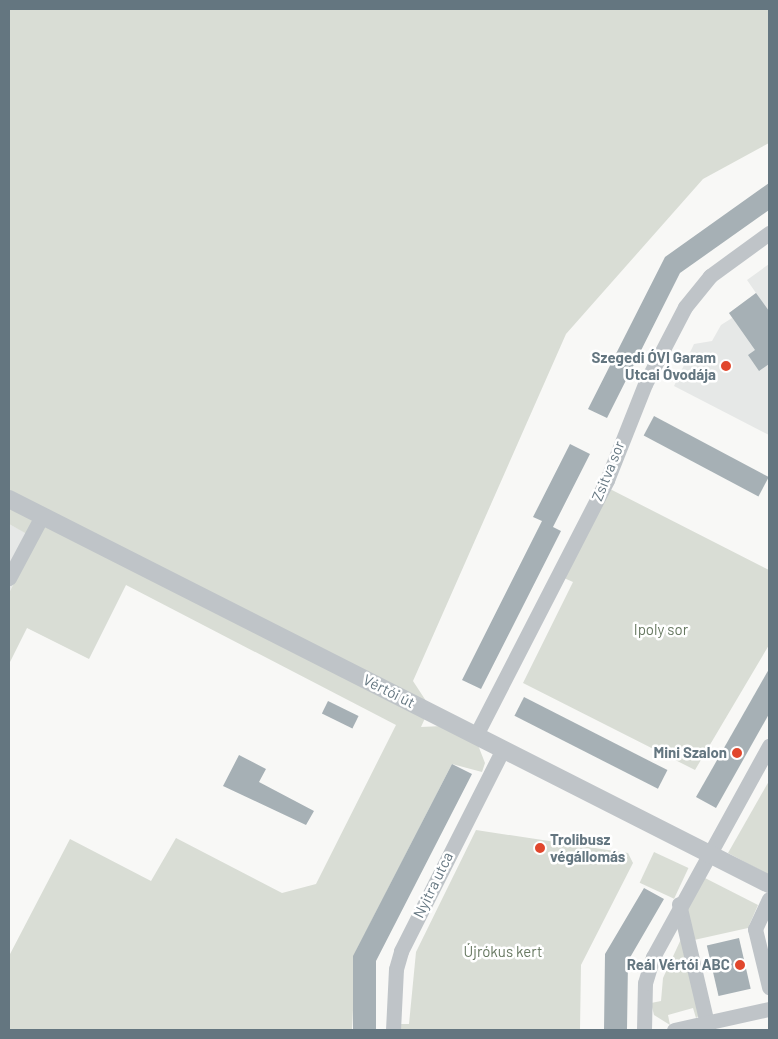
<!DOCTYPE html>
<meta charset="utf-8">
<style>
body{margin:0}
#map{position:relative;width:778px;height:1039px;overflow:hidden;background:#f8f8f6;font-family:Barlow,sans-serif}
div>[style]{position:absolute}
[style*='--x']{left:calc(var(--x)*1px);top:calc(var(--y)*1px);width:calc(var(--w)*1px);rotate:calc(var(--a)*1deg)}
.built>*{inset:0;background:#e6e8e7}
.green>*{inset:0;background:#d9ddd5;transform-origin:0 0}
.building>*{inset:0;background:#a6b0b5;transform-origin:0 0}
.minor>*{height:15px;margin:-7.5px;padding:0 7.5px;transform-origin:7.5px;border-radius:7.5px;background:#bfc4c8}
.tertiary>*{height:18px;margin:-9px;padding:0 9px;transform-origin:9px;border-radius:9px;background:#bfc4c8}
.dots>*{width:14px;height:14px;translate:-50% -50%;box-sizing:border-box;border:2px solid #fff;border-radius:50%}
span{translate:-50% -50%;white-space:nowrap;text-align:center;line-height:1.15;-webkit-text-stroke:5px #fff;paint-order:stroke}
.poi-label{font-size:15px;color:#647680;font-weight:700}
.right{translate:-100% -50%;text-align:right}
.left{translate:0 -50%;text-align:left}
.street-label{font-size:15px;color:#647680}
.park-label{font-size:15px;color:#687962}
.frame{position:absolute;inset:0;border:10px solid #647680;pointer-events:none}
</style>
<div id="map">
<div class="built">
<div style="clip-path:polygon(769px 264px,769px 435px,674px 386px,694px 344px,712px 341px,721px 325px,732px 318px,729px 313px,756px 293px,747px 280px)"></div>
<div style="clip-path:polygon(9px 524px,36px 538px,9px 593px)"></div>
</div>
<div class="green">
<div style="clip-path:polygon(9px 9px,769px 9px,769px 143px,703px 179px,566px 334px,413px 681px,430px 707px,421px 727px,442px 726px,478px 745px,485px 763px,482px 772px,452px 764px,356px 951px,352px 1030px,9px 1030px,9px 956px,70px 839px,151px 881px,176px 838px,282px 893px,316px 884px,396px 725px,126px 585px,89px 659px,27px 628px,9px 664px,9px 593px,36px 539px,9px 524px)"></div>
<div style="clip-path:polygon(610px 489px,769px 570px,769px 645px,695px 770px,523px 683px,573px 582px,564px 578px)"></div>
<div style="clip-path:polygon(769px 781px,769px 875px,728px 853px)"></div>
<div style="clip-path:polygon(476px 830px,628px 853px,633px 863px,581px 965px,580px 1030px,399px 1030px,399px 1024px,409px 1024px,416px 952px)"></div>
<div style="left:654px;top:852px;width:38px;height:34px;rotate:25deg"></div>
<div style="clip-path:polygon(703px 877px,758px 905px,748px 928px,694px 940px,685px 907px)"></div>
<div style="clip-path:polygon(682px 937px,700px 1015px,696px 1018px,693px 1008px,668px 1015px,670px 1025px,654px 1015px,651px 1003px,661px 1001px,663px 978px)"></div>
</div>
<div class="building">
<div style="clip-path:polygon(769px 183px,769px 210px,680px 273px,607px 418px,588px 409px,665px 257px)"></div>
<div style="clip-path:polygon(756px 293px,769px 311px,769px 364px,759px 371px,748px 355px,755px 350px,729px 313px)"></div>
<div style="left:654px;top:416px;width:130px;height:22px;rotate:28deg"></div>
<div style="clip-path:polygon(570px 444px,590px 454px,553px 527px,561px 531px,481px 689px,462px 680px,542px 521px,533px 517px)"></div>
<div style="clip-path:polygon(769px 669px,769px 714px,716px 808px,696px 797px)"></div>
<div style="left:524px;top:697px;width:161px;height:21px;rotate:27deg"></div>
<div style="left:328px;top:701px;width:34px;height:14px;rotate:26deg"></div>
<div style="clip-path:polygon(239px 755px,266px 769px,259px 782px,314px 811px,306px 825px,223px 786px)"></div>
<div style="clip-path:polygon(452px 764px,472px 774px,376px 961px,376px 1030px,353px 1030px,353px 956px)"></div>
<div style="clip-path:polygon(644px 888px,664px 899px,628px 961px,627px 1030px,604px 1030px,605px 954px)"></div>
<div style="left:739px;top:938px;width:52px;height:33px;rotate:77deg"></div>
</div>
<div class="minor">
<div style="--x:9;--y:578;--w:70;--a:-62"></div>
<div style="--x:476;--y:735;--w:287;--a:-62.8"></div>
<div style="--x:607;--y:480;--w:103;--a:-68.4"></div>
<div style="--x:645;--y:384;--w:87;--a:-62.5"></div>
<div style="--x:685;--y:307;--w:40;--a:-51"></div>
<div style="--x:710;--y:276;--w:73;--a:-36.1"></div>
<div style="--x:769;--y:899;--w:33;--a:115"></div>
<div style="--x:755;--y:929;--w:60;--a:76.4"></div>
<div style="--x:679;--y:904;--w:122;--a:76.8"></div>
<div style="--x:393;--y:1030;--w:61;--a:-87.2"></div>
<div style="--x:396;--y:969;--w:19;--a:-74"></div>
<div style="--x:401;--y:951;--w:226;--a:-63.2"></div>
<div style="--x:644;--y:1030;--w:47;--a:-88.8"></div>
<div style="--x:645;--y:983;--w:27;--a:-73"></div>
<div style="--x:653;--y:957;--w:241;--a:-61.2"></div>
<div style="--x:674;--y:1030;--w:97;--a:-12.5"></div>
</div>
<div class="tertiary">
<div style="--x:9;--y:499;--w:852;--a:26.87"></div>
</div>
<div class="dots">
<div style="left:726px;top:366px;background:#e1472d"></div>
<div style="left:737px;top:753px;background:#e1472d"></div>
<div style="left:540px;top:848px;background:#e1472d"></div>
<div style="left:740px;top:965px;background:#e1472d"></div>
</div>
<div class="poi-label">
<span class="right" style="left:716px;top:366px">Szegedi ÓVI Garam<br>Utcai Óvodája</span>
<span class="right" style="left:727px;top:753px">Mini Szalon</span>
<span class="left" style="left:550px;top:848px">Trolibusz<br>végállomás</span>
<span class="right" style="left:730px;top:965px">Reál Vértói ABC</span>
</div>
<div class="street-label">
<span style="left:608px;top:471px;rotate:-68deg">Zsitva sor</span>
<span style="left:389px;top:691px;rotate:27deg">Vértói út</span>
<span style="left:433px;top:885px;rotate:-64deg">Nyitra utca</span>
</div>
<div class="park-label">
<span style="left:661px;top:630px">Ipoly sor</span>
<span style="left:503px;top:952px">Újrókus kert</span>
</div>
<div class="frame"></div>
</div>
